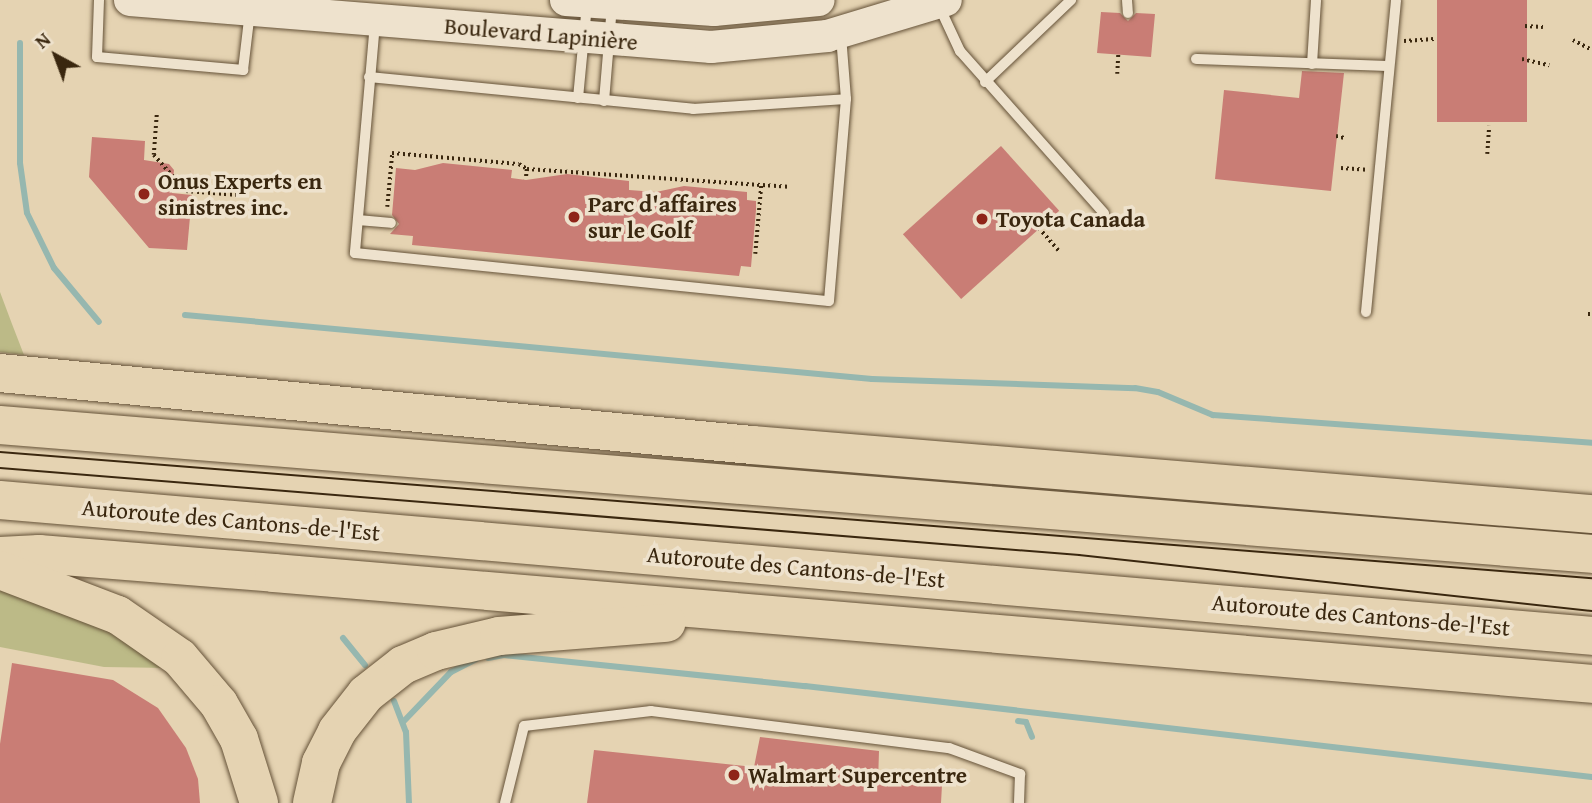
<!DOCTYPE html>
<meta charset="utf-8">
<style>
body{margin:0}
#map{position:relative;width:1592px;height:803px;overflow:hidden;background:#e5d3b2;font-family:"Gentium Book Plus",serif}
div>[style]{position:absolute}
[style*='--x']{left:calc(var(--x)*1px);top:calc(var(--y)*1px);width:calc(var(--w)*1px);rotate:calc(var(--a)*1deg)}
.green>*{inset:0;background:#bcba87}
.stream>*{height:6px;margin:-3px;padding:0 3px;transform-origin:3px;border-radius:3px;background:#96b7af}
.building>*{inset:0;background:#c97d75;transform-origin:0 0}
.path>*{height:3.5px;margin-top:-1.75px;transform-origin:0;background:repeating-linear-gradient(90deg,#3a270f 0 2px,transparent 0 5.5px)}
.roads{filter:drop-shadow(0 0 2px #655238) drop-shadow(0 0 2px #655238)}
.service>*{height:10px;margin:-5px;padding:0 5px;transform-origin:5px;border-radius:5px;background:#eee2cd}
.secondary>*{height:32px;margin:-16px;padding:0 16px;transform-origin:16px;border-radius:16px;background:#eee2cd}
.motorway>*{height:38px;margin:-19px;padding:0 19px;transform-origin:19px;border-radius:19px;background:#e5d3b2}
.tram>*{height:2px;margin:-1px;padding:0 1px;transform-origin:1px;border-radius:1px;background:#3a270f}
.dots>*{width:19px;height:19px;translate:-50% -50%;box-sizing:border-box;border:4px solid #eee2cd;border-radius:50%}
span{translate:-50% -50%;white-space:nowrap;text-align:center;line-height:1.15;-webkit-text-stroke:7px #eee2cd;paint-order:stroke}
.street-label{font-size:23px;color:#3a270f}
.poi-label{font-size:23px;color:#3a270f;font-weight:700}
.left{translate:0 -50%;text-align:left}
.north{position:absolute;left:21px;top:21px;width:70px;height:70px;-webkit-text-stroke:5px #eee2cd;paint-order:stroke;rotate:319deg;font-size:19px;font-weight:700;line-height:28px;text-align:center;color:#3a270f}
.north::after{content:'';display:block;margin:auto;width:24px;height:32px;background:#3a270f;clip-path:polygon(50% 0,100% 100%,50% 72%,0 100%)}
</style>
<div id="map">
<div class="green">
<div style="clip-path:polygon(0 292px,12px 324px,24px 355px,0 352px)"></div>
<div style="clip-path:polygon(0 587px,68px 608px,170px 668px,104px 667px,0 647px)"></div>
</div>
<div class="stream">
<div style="--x:20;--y:43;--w:120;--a:90"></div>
<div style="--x:20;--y:163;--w:50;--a:82"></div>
<div style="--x:27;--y:213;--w:61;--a:63.9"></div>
<div style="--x:54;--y:268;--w:70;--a:50.2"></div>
<div style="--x:185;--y:315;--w:690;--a:5.32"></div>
<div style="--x:872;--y:379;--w:263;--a:2"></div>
<div style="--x:1135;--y:388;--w:23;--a:10"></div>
<div style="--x:1158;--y:392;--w:60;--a:22.7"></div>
<div style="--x:1213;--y:415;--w:380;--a:4.2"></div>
<div style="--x:343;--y:638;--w:35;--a:51"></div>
<div style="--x:488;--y:658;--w:16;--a:-11"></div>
<div style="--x:504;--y:655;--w:303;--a:5.9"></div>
<div style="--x:805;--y:686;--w:792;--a:6.6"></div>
<div style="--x:394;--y:701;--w:33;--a:69"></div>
<div style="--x:406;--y:732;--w:71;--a:87.6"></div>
<div style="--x:404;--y:721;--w:68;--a:-46.2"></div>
<div style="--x:451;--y:672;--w:29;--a:-27"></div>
<div style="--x:1018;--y:721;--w:8;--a:7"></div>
<div style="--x:1026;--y:722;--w:16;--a:68"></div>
</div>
<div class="building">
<div style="left:1437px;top:0;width:90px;height:122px"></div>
<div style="clip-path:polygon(1101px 12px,1120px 13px,1128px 21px,1136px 13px,1155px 14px,1151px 57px,1097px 53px)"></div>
<div style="clip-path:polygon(1302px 71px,1344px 73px,1331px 191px,1215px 179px,1224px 90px,1299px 98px)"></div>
<div style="clip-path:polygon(92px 137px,145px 141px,144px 160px,169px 164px,174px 170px,172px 193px,192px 195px,187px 250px,149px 248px,89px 177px)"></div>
<div style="left:1001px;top:146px;width:87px;height:132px;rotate:48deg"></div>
<div style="clip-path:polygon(443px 163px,512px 170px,511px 178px,526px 180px,567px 174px,629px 181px,629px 190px,656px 192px,684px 186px,747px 192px,747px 200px,756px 201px,756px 210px,751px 267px,741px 266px,739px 276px,412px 245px,413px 236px,390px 234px,399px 224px,392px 215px,396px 168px,415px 170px)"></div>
<div style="clip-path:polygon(12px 663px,113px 680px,158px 708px,186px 748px,198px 779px,200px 803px,0 803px,0 744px)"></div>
<div style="clip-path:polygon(760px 737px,879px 751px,878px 783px,942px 785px,941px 803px,587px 803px,594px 750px,754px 767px)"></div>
</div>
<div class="path">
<div style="--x:1525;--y:26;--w:18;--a:3"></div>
<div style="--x:1573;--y:40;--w:21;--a:28"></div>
<div style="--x:1404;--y:41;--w:30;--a:-4"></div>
<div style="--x:1522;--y:59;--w:28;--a:13"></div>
<div style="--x:1117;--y:74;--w:19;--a:-87"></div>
<div style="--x:157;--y:115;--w:40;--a:94.3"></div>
<div style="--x:154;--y:155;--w:48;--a:48.4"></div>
<div style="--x:186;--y:191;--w:52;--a:4.4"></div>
<div style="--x:1336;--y:136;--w:9;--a:13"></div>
<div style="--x:1487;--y:154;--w:28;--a:-86"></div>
<div style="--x:1341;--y:168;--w:26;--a:4"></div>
<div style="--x:527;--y:169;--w:262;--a:3.9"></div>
<div style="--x:387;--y:207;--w:54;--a:-84.7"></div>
<div style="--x:392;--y:153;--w:127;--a:5"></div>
<div style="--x:519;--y:164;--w:9;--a:32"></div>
<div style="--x:527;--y:169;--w:11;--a:95"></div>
<div style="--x:1039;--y:228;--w:30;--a:49"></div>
<div style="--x:755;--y:254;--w:69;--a:-85"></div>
<div style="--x:1588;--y:314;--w:4;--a:0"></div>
</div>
<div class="roads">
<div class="service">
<div style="--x:99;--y:0;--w:57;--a:92"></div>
<div style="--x:97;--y:57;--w:147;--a:5.1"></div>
<div style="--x:243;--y:70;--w:59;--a:-83.2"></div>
<div style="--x:1127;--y:0;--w:13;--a:86"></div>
<div style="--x:939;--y:6;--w:50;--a:65"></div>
<div style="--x:960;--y:51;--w:217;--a:48.4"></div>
<div style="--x:375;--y:23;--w:231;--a:95"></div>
<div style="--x:355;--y:253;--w:476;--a:5.8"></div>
<div style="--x:829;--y:301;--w:203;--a:-85.2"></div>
<div style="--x:846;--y:99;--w:64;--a:-94.5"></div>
<div style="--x:1196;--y:59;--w:193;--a:2.1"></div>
<div style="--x:1312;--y:64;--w:64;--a:-86.4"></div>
<div style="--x:369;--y:77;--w:326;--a:5.6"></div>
<div style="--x:693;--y:109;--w:153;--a:-3.7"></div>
<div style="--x:985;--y:82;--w:119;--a:-43.6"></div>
<div style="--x:578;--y:98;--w:94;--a:-84.5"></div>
<div style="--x:604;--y:101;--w:95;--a:-85.2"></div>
<div style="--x:358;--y:220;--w:33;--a:5"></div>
<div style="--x:1366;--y:312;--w:313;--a:-84.5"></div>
<div style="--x:505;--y:803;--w:79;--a:-76.1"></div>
<div style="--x:524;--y:726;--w:128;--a:-6.7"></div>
<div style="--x:651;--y:711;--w:300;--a:7.1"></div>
<div style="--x:949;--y:748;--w:76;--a:20.1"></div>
<div style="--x:1020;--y:774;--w:29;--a:92"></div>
</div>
<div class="secondary">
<div style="--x:130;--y:0;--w:583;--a:4.62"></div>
<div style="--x:711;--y:47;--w:117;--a:-5.4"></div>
<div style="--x:827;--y:36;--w:124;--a:-16.8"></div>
<div style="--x:566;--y:0;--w:148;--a:3.9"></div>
<div style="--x:714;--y:10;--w:105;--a:-5.4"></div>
</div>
<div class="motorway">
<div style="--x:0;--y:373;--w:755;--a:5.47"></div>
<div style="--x:752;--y:445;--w:843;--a:4.7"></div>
<div style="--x:0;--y:425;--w:1597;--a:4.63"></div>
<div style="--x:0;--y:500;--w:1598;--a:4.88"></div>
<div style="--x:0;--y:556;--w:39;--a:-3"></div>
<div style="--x:39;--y:554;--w:236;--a:4.6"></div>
<div style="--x:274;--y:573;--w:1323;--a:4.81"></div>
<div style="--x:0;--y:570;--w:126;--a:20.9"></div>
<div style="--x:118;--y:615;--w:75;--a:34.7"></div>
<div style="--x:180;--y:658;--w:60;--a:49.7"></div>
<div style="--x:219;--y:704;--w:40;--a:60.3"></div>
<div style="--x:239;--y:739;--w:67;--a:72.6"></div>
<div style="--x:312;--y:803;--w:41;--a:-77.3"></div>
<div style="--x:321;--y:763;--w:36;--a:-63"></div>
<div style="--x:337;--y:731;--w:47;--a:-51.9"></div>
<div style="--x:366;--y:694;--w:47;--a:-38.1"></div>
<div style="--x:403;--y:665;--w:36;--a:-23"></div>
<div style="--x:436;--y:651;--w:65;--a:-13.4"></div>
<div style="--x:499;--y:636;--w:168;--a:-4.5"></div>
</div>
</div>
<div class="tram">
<div style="--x:0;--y:452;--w:1597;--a:4.53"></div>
<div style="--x:0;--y:468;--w:1083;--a:4.61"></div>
<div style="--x:1079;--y:555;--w:516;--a:6.23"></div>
</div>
<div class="dots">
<div style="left:144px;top:194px;background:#8f2418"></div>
<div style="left:574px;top:217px;background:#8f2418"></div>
<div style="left:982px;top:219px;background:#8f2418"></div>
<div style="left:734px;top:775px;background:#8f2418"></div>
</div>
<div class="street-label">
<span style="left:541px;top:34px;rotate:5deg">Boulevard Lapinière</span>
<span style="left:231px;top:520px;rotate:5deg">Autoroute des Cantons-de-l'Est</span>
<span style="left:796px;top:567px;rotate:5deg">Autoroute des Cantons-de-l'Est</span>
<span style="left:1361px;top:615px;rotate:5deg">Autoroute des Cantons-de-l'Est</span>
</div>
<div class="poi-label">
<span class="left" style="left:158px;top:194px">Onus Experts en<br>sinistres inc.</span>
<span class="left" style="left:588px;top:217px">Parc d'affaires<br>sur le Golf</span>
<span class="left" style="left:996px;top:219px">Toyota Canada</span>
<span class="left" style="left:748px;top:775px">Walmart Supercentre</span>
</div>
<div class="north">N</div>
</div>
